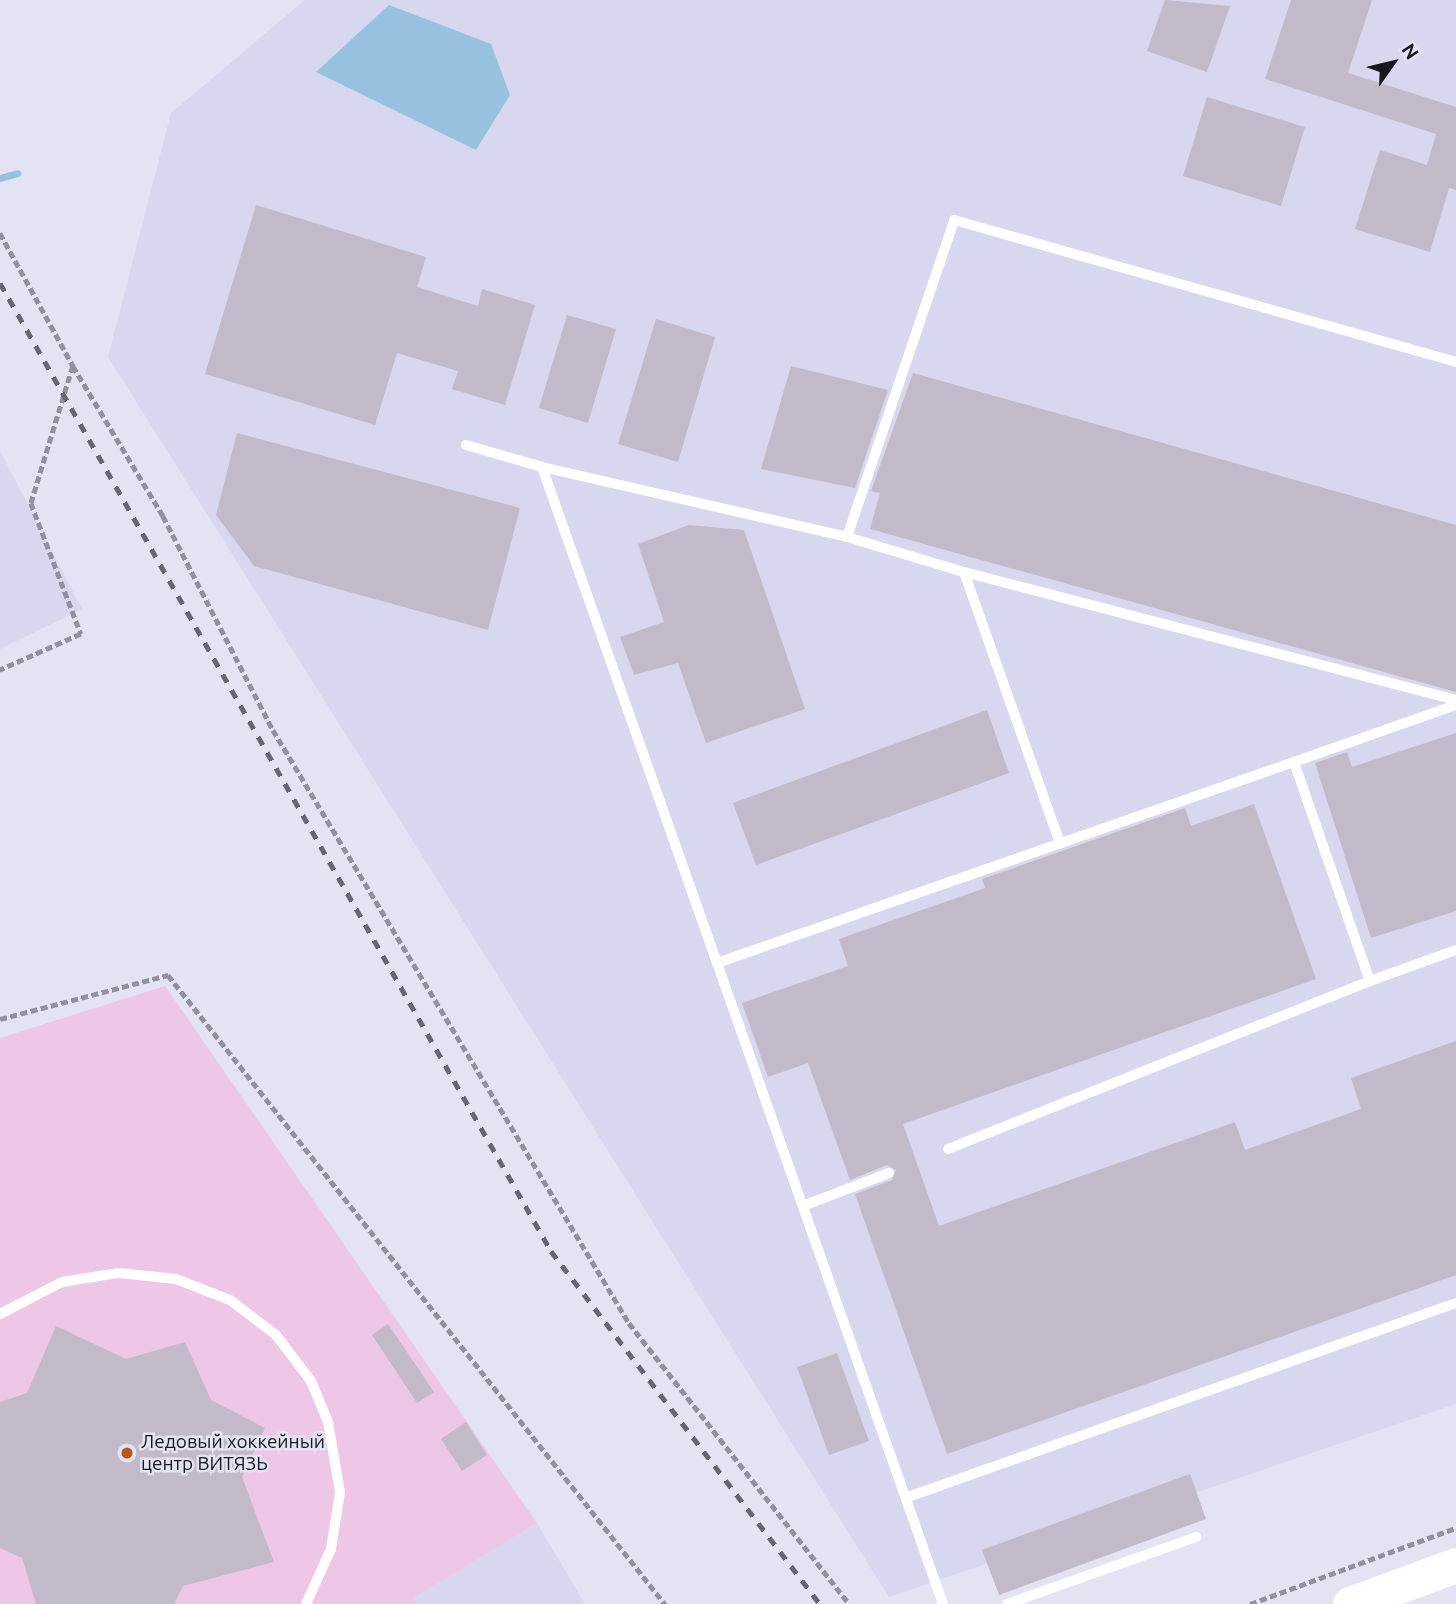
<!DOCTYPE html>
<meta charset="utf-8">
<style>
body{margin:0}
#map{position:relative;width:1456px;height:1604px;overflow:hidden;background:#e3e3f4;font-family:Ubuntu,sans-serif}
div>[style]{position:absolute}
.built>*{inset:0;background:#d7d7ef}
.green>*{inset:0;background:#edc7e5}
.water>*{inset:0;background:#96c2df}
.stream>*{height:7px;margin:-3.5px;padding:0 3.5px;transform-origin:3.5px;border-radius:3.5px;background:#96c2df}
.building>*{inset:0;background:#c2bac9}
.path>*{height:4.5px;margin-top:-2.25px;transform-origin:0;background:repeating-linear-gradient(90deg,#91919e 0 7px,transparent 0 10.5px)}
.service>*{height:10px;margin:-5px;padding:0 5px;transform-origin:5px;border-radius:5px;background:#fff}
.primary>*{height:35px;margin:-17.5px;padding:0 17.5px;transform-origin:17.5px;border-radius:17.5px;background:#fff}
.rail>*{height:5px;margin-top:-2.5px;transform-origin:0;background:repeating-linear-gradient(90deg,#666670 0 9px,transparent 0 18px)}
.dots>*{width:19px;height:19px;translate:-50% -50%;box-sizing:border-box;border:4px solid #e3e3f4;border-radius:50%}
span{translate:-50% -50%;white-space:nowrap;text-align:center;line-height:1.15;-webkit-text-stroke:5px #e3e3f4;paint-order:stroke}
.poi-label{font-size:19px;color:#18181e}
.left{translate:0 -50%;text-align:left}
.north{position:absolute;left:1358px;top:28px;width:70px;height:70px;-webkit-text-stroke:5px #e3e3f4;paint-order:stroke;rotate:56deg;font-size:19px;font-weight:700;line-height:28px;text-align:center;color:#18181e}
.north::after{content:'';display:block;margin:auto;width:24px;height:32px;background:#18181e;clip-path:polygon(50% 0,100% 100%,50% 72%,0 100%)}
</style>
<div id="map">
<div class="built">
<i style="clip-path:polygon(305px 0,1456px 0,1456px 1404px,889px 1597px,108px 357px,171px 113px)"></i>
<i style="clip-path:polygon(0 451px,82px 609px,0 649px)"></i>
<i style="clip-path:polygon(537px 1523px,585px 1604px,417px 1604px,414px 1598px)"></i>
</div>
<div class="green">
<i style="clip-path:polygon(165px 986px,537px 1523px,414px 1598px,417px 1604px,0 1604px,0 1038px)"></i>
</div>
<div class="water">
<i style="clip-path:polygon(389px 5px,491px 44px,510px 95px,476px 150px,316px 72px)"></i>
</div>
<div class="stream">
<i style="left:0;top:178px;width:18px;rotate:-16deg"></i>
</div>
<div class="building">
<i style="clip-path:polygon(1165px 0,1230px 6px,1207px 72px,1147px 51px)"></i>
<i style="clip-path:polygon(1291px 0,1372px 0,1348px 73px,1456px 107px,1456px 190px,1449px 188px,1430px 252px,1355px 229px,1380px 150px,1427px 165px,1436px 134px,1265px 79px)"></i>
<i style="clip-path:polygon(1207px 97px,1305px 127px,1281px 206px,1183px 176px)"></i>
<i style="clip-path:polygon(256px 205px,426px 257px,417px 287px,478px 306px,482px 289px,535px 305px,505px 405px,452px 389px,458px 371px,397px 353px,375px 425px,205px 374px)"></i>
<i style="clip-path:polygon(567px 315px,616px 329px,588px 423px,539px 408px)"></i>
<i style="clip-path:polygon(656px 319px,715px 337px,678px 462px,618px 444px)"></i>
<i style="clip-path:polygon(791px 366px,888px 390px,855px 488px,761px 469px)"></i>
<i style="clip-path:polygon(913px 373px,1456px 525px,1456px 692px,870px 529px,880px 493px,871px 491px)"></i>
<i style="clip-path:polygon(237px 433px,520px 508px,488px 630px,254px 566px,216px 515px)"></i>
<i style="clip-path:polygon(689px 525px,744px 530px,805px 709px,706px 743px,678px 663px,634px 675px,620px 637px,664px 622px,638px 544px)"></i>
<i style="clip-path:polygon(987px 710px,1009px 773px,756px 865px,733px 803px)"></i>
<i style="clip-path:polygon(1456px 733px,1456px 911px,1371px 938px,1315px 763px,1347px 752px,1352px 767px)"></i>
<i style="clip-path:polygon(1254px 804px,1316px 979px,903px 1124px,939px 1226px,1235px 1122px,1245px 1150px,1361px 1109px,1351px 1078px,1456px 1041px,1456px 1275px,947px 1454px,855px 1194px,892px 1180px,896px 1170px,887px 1165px,850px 1180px,808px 1063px,768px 1077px,742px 1003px,848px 966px,839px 939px,985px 888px,982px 879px,1185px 808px,1191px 826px)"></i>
<i style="clip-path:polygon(388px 1324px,434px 1392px,417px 1403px,372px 1335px)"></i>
<i style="clip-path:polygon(56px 1326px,126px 1359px,185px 1342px,211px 1400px,265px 1428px,242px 1477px,274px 1562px,183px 1586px,174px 1604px,36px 1604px,22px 1558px,0 1548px,0 1402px,27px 1393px)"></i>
<i style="clip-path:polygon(837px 1353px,869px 1441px,829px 1455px,797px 1367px)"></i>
<i style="clip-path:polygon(466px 1422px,487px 1455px,462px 1471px,441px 1439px)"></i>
<i style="clip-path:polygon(1190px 1474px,1206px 1519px,999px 1595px,982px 1550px)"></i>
</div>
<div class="path">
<i style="left:0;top:233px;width:152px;rotate:61.2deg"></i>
<i style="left:73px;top:366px;width:143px;rotate:107deg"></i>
<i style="left:31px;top:503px;width:140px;rotate:69.1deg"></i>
<i style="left:81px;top:634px;width:89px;rotate:156deg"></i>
<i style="left:73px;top:366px;width:175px;rotate:59deg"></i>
<i style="left:163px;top:516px;width:241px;rotate:62.8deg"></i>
<i style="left:273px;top:730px;width:692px;rotate:59.02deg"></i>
<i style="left:629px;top:1323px;width:357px;rotate:51.9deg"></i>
<i style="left:0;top:1019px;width:174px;rotate:-14.7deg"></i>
<i style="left:168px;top:975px;width:802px;rotate:51.69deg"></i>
<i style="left:1250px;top:1604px;width:220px;rotate:-20.3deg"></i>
</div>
<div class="service">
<i style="left:466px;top:445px;width:79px;rotate:16.1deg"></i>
<i style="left:847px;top:537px;width:335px;rotate:-71.3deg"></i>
<i style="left:954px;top:220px;width:522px;rotate:15.79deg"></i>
<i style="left:964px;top:572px;width:508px;rotate:14.58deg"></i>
<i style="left:1294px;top:762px;width:172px;rotate:-19.4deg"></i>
<i style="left:717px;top:963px;width:526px;rotate:-109.43deg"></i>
<i style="left:542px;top:467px;width:313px;rotate:12.9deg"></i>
<i style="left:847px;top:537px;width:122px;rotate:16.7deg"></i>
<i style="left:964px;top:572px;width:288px;rotate:70.5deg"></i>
<i style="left:1370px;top:981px;width:91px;rotate:-19.8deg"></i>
<i style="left:803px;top:1206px;width:92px;rotate:-21deg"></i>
<i style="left:0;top:1314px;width:70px;rotate:-27.3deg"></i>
<i style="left:62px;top:1282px;width:58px;rotate:-9deg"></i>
<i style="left:119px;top:1273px;width:57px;rotate:6deg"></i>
<i style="left:176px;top:1279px;width:58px;rotate:21.3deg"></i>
<i style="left:230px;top:1300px;width:58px;rotate:37.3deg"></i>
<i style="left:276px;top:1335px;width:58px;rotate:52.7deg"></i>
<i style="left:311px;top:1381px;width:44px;rotate:67.5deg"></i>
<i style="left:328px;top:1422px;width:71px;rotate:80.3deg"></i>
<i style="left:340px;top:1492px;width:58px;rotate:99deg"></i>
<i style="left:331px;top:1549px;width:60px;rotate:114.4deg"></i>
<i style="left:908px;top:1497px;width:581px;rotate:-19.49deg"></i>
<i style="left:943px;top:1604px;width:680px;rotate:-109.42deg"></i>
<i style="left:717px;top:963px;width:611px;rotate:-19.21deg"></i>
<i style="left:1294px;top:762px;width:232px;rotate:70.9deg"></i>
<i style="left:1370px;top:981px;width:454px;rotate:158.3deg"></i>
<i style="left:1007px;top:1604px;width:201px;rotate:-19.5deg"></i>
</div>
<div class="primary">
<i style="left:1350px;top:1604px;width:113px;rotate:-20.2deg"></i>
</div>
<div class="rail">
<i style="left:0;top:283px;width:1114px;rotate:60.35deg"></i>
<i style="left:551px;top:1251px;width:444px;rotate:52.7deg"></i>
</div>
<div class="dots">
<i style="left:127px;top:1453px;background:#b8541d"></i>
</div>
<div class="poi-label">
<span class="left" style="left:141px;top:1453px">Ледовый хоккейный<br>центр ВИТЯЗЬ</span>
</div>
<div class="north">N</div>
</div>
